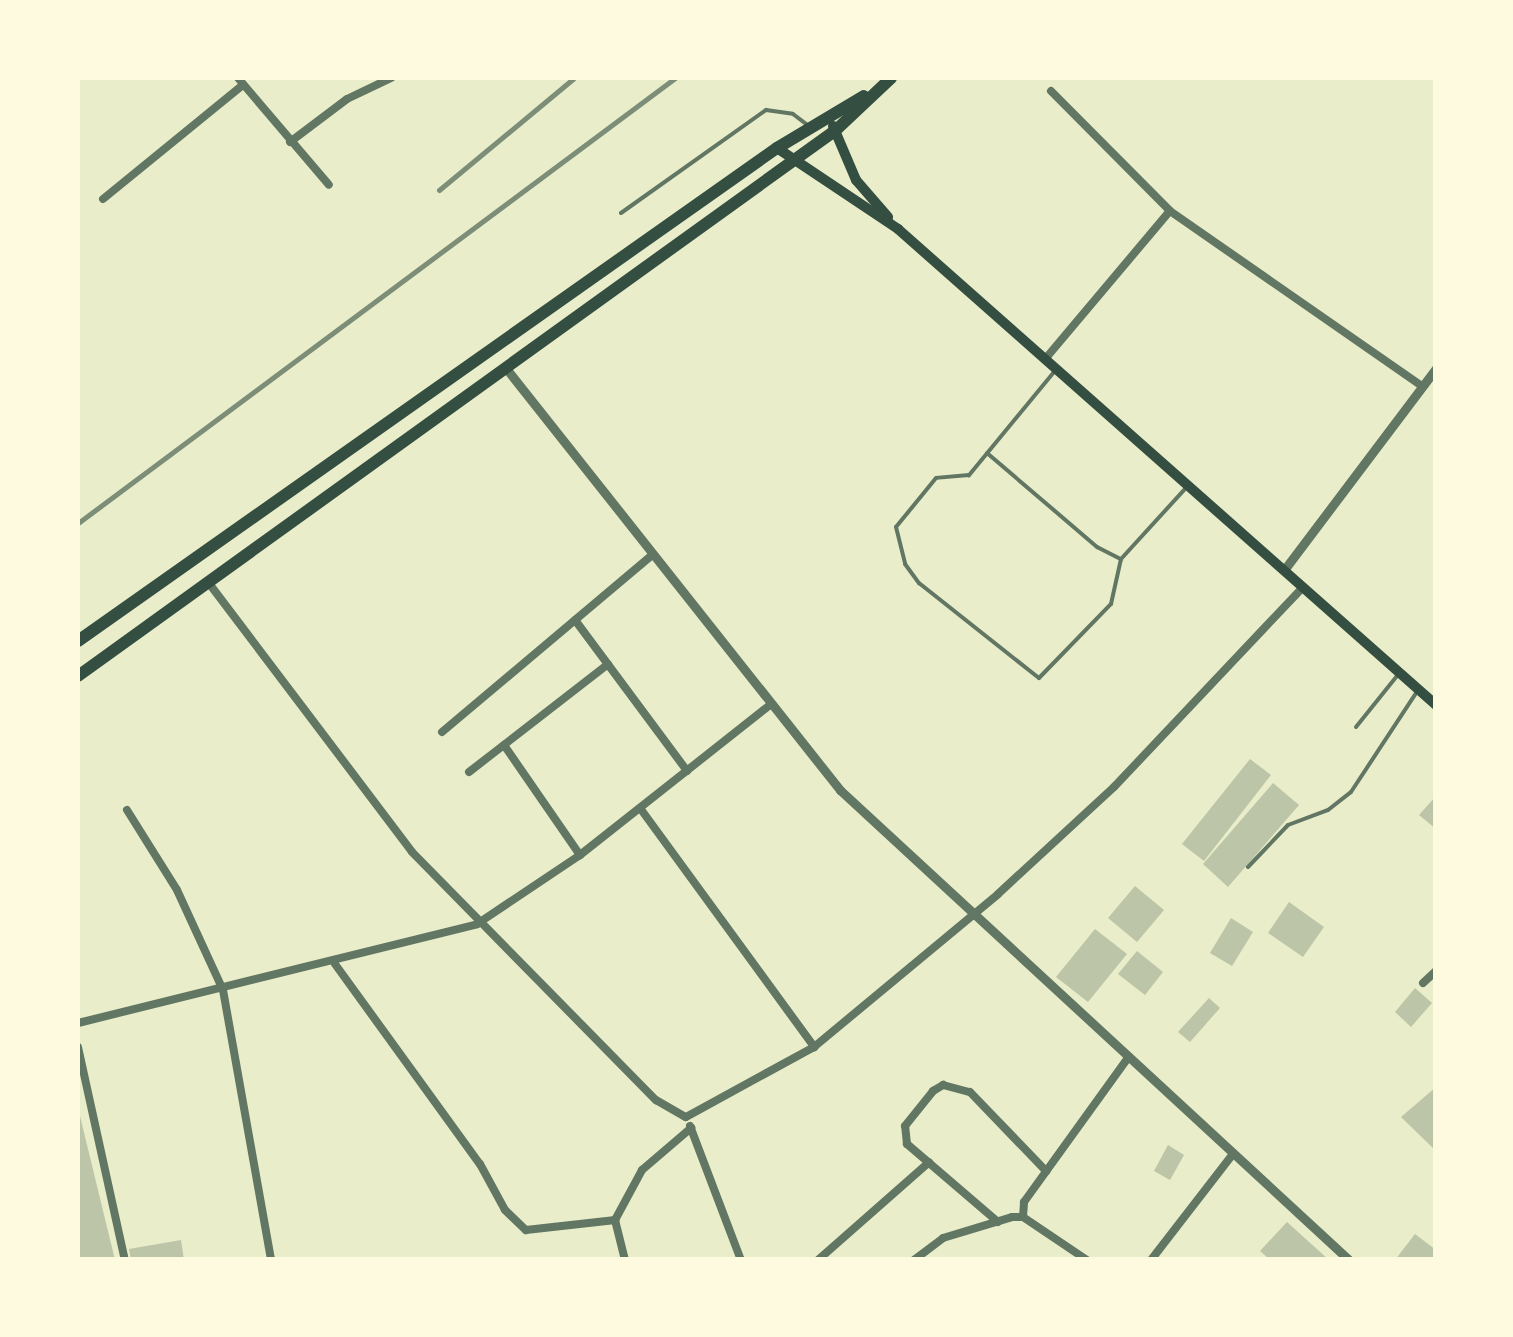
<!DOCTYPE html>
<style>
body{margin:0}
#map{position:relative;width:1513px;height:1337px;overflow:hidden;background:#e9edc9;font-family:"Times New Roman",serif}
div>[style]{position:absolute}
.building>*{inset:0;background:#bcc5a7}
.service>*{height:4px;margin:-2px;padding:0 2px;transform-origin:2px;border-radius:2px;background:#617663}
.minor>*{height:8px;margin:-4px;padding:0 4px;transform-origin:4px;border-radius:4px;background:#617663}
.tertiary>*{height:9px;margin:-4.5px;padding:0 4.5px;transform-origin:4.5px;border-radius:4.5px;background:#617663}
.secondary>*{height:10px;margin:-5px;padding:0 5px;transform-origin:5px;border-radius:5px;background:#344e41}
.trunk>*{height:12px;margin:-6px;padding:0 6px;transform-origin:6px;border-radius:6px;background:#344e41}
.rail>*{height:5px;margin:-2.5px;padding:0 2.5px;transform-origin:2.5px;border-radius:2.5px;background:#7c8e77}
span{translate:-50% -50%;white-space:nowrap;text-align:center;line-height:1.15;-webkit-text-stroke:10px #fefae0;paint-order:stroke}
.frame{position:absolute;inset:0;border:80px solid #fefae0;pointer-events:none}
</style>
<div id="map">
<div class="building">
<i style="clip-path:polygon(1250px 759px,1271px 775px,1204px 861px,1182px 844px)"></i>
<i style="clip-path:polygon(1273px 783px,1299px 805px,1228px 887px,1203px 864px)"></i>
<i style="clip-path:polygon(1436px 796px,1436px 829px,1419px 815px)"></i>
<i style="clip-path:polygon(1135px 886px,1164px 910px,1137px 942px,1108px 918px)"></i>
<i style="clip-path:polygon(1289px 902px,1324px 927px,1303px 957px,1268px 933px)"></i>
<i style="clip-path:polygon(1231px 918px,1253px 932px,1232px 966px,1210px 953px)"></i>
<i style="clip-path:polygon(1095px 929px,1127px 954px,1088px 1002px,1056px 977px)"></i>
<i style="clip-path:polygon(1137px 951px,1163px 972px,1145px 995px,1118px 974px)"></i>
<i style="clip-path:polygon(1415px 988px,1432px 1003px,1411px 1027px,1395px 1012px)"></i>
<i style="clip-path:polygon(1209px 998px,1220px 1008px,1190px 1042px,1178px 1032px)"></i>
<i style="clip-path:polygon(1436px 1087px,1436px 1151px,1401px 1117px)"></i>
<i style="clip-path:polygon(78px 1112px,79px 1112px,115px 1260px,78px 1260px)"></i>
<i style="clip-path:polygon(1168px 1145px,1184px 1155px,1170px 1180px,1154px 1171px)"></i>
<i style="clip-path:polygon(1287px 1222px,1329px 1260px,1270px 1260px,1260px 1251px)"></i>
<i style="clip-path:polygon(1415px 1234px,1436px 1250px,1436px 1260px,1395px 1260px)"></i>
<i style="clip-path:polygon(181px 1240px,184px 1260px,131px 1260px,129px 1249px)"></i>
</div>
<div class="service">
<i style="left:621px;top:213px;width:178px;rotate:-35.4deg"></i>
<i style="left:766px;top:110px;width:27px;rotate:8deg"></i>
<i style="left:793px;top:114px;width:20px;rotate:37deg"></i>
<i style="left:1054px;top:372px;width:134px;rotate:129.5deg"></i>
<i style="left:969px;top:475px;width:33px;rotate:175deg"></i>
<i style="left:936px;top:478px;width:63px;rotate:129.2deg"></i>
<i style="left:896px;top:527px;width:38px;rotate:76deg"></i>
<i style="left:905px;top:564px;width:24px;rotate:54deg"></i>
<i style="left:919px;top:583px;width:153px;rotate:38.4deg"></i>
<i style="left:1039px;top:678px;width:103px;rotate:-45.8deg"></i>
<i style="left:1111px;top:604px;width:46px;rotate:-77.5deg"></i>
<i style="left:987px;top:453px;width:145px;rotate:40.5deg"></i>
<i style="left:1097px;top:547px;width:27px;rotate:27deg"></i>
<i style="left:1121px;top:559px;width:95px;rotate:-47.6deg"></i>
<i style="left:1356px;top:727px;width:65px;rotate:-51.2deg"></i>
<i style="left:1248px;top:867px;width:58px;rotate:-46.4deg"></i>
<i style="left:1288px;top:825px;width:43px;rotate:-20.6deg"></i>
<i style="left:1328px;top:810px;width:29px;rotate:-38deg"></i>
<i style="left:1351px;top:792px;width:122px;rotate:-56.7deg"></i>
</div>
<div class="minor">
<i style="left:238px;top:78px;width:140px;rotate:49.6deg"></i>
<i style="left:1051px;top:91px;width:169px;rotate:45.2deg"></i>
<i style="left:1170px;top:211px;width:308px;rotate:34.8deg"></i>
<i style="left:290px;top:142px;width:71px;rotate:-37deg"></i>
<i style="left:347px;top:99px;width:49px;rotate:-25.5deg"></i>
<i style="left:103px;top:199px;width:181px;rotate:-39.2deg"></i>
<i style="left:1046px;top:358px;width:192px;rotate:-49.9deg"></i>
<i style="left:208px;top:582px;width:338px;rotate:52.9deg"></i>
<i style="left:412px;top:852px;width:348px;rotate:45.5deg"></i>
<i style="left:656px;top:1100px;width:34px;rotate:30deg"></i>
<i style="left:575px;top:620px;width:188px;rotate:53.4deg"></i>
<i style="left:442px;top:732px;width:273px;rotate:-40.1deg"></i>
<i style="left:504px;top:745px;width:134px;rotate:55.4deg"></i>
<i style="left:469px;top:772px;width:176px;rotate:-37.8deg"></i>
<i style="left:640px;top:808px;width:296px;rotate:53.9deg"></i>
<i style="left:127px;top:810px;width:94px;rotate:58deg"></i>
<i style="left:177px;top:890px;width:110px;rotate:65.3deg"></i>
<i style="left:223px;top:990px;width:274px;rotate:79.9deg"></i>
<i style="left:335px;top:964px;width:247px;rotate:54.1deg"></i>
<i style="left:480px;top:1164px;width:52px;rotate:61.5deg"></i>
<i style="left:505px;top:1210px;width:29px;rotate:44deg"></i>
<i style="left:526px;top:1230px;width:90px;rotate:-6.4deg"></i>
<i style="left:615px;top:1220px;width:57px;rotate:-61.6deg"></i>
<i style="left:642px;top:1170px;width:65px;rotate:-40.6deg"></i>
<i style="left:1423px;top:983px;width:18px;rotate:-43deg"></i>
<i style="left:78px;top:1023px;width:411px;rotate:-13.9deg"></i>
<i style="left:477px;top:924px;width:124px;rotate:-33.8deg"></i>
<i style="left:580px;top:855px;width:241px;rotate:-38.3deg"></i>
<i style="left:78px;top:1047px;width:218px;rotate:77.6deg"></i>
<i style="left:686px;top:1117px;width:146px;rotate:-28.7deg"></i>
<i style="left:814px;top:1047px;width:239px;rotate:-39.7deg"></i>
<i style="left:998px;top:894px;width:158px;rotate:-42.7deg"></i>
<i style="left:1114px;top:787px;width:275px;rotate:-46.6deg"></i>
<i style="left:690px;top:1126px;width:143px;rotate:69.2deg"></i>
<i style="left:1023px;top:1217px;width:15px;rotate:-86deg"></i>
<i style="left:1024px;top:1202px;width:178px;rotate:-54.2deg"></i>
<i style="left:615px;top:1220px;width:41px;rotate:76deg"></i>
<i style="left:998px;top:1222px;width:120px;rotate:-139.4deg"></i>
<i style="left:907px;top:1144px;width:18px;rotate:-96deg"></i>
<i style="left:905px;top:1126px;width:45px;rotate:-51.3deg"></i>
<i style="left:933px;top:1091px;width:12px;rotate:-31deg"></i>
<i style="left:943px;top:1085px;width:28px;rotate:15deg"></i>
<i style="left:970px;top:1092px;width:110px;rotate:46.1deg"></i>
<i style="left:818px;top:1260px;width:148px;rotate:-41.4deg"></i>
<i style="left:914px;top:1260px;width:36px;rotate:-37deg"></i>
<i style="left:943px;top:1238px;width:72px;rotate:-16.9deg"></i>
<i style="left:1012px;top:1217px;width:11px"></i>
<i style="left:1023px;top:1217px;width:77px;rotate:33.9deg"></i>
<i style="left:1151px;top:1260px;width:134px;rotate:-52.3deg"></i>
</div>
<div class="tertiary">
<i style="left:505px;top:367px;width:540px;rotate:51.62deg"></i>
<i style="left:840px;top:790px;width:693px;rotate:42.72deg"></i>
<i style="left:1284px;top:570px;width:253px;rotate:-53deg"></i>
</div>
<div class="secondary">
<i style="left:833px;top:126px;width:59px;rotate:66.9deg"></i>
<i style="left:856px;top:180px;width:49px;rotate:49.1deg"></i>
<i style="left:777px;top:148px;width:146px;rotate:33.8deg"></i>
<i style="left:898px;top:229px;width:718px;rotate:41.5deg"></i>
</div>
<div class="trunk">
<i style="left:78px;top:641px;width:855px;rotate:-35.2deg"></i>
<i style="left:777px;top:148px;width:101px;rotate:-30.9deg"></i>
<i style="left:78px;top:676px;width:934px;rotate:-35.77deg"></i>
<i style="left:836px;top:130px;width:76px;rotate:-43.4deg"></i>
</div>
<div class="rail">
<i style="left:439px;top:190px;width:175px;rotate:-39.7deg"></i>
<i style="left:78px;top:523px;width:745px;rotate:-36.7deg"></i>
</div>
<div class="frame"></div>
</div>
